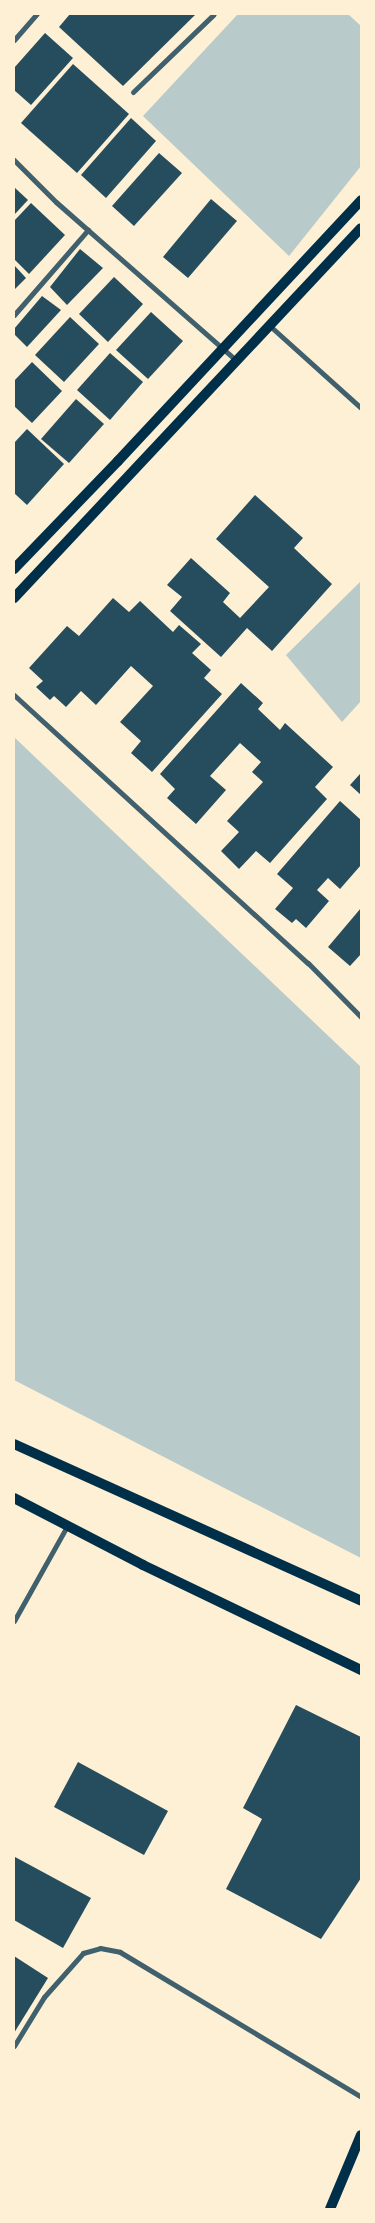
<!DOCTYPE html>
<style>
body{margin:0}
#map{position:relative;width:375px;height:2223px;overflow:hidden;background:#fdf0d5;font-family:"PT Sans Narrow",sans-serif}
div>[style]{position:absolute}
.green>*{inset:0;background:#b9caca}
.building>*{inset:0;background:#264d5e}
.minor>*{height:5px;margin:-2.5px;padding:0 2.5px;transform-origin:2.5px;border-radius:2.5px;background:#3f606c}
.secondary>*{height:10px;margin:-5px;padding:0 5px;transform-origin:5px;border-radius:5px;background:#003049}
span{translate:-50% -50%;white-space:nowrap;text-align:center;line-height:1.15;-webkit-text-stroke:5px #fdf0d5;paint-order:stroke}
.frame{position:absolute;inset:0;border:15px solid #fdf0d5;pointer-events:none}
</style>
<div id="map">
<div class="green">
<i style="clip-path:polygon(238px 14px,348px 14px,361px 26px,361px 166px,289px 256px,143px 116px)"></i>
<i style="clip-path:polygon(361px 581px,361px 701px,342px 722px,286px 655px)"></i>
<i style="clip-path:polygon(14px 737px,361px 1067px,361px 1558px,14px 1380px)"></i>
</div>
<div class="building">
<i style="clip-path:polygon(70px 14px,196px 14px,123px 86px,59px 27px)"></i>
<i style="clip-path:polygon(45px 33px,73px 58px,31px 105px,14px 90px,14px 68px)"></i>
<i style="clip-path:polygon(73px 64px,129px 114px,77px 173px,21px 123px)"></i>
<i style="clip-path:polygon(131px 118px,156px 141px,106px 198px,81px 175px)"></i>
<i style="clip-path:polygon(159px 153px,182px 173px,134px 226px,112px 206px)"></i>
<i style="clip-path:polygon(14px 187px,28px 200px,14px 215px)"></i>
<i style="clip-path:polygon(211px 199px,237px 221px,188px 278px,163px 257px)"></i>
<i style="clip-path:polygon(31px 203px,65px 235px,29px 274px,14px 259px,14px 221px)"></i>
<i style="clip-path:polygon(80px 249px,103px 268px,67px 305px,50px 287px)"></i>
<i style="clip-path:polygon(14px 265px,26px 278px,14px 290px)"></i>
<i style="clip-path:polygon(114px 277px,143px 304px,108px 342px,79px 314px)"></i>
<i style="clip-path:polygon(42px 296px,61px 310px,27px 347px,14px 334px,14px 329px)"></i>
<i style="clip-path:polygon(151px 312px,183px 341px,148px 379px,116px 350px)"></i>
<i style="clip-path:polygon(70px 317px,99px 344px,64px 382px,35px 355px)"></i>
<i style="clip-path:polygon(110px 353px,143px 382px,110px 420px,77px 390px)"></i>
<i style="clip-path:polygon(32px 362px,62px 391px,32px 423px,14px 406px,14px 381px)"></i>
<i style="clip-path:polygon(76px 399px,104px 424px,69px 463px,41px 439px)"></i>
<i style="clip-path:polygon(27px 429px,64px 464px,27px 505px,14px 493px,14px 443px)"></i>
<i style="clip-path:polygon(255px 495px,303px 538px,294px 548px,332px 584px,272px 651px,247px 628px,221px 657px,170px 611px,182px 597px,167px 585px,191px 558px,230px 593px,223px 602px,240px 618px,269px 587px,216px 539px)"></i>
<i style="clip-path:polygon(113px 598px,129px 612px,140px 601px,173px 632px,179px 625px,201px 644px,192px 653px,211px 670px,204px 678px,222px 694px,152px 772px,131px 753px,141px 741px,120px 722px,153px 686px,131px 666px,96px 705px,81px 691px,66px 707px,54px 696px,50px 700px,36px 687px,43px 681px,29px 668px,67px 626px,79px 636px)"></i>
<i style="clip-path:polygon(241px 683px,263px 703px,258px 709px,280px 730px,285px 723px,333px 767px,315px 787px,327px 799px,270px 863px,256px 851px,239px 869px,221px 851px,239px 832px,227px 821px,263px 782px,252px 772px,261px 762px,240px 743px,210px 776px,226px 790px,196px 824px,167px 798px,175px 789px,160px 774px)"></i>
<i style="clip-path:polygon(360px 774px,361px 775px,361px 795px,350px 785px)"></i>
<i style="clip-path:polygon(340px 801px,361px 820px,361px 865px,340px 889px,328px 878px,317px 890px,329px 901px,306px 928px,296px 919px,292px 923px,275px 909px,293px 888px,277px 874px)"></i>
<i style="clip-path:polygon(361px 908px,361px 954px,350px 966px,328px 947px)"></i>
<i style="clip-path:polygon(296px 1705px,361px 1737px,361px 1878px,321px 1939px,226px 1889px,262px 1819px,243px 1808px)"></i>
<i style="clip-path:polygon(78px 1762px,168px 1811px,144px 1855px,54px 1807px)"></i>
<i style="clip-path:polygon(15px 1857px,91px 1898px,63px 1948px,14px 1920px)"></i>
<i style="clip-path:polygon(14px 1956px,48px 1978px,14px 2033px)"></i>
</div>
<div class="minor">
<i style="left:14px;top:40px;width:35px;rotate:-49deg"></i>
<i style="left:133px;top:92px;width:112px;rotate:-43.9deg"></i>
<i style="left:14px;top:160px;width:59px;rotate:45deg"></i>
<i style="left:56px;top:202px;width:241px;rotate:41.3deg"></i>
<i style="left:14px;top:315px;width:113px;rotate:-49deg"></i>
<i style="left:270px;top:326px;width:122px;rotate:42deg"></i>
<i style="left:14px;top:695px;width:398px;rotate:42.4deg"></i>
<i style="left:308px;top:963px;width:76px;rotate:45.5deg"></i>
<i style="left:14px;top:1621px;width:109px;rotate:-60.8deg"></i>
<i style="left:14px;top:2046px;width:57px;rotate:-58.5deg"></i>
<i style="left:44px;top:1997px;width:59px;rotate:-48.4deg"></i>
<i style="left:83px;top:1953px;width:18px;rotate:-16deg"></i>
<i style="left:100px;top:1948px;width:20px;rotate:11deg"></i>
<i style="left:120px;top:1952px;width:281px;rotate:31deg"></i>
</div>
<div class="secondary">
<i style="left:14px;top:569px;width:150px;rotate:-46.1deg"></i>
<i style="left:118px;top:461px;width:357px;rotate:-47deg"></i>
<i style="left:14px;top:598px;width:507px;rotate:-46.84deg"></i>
<i style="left:14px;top:1444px;width:381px;rotate:24.3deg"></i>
<i style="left:14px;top:1498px;width:145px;rotate:27.4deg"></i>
<i style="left:143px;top:1565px;width:242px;rotate:25.7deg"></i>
<i style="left:330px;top:2209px;width:80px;rotate:-67.3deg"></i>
</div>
<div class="frame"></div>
</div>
